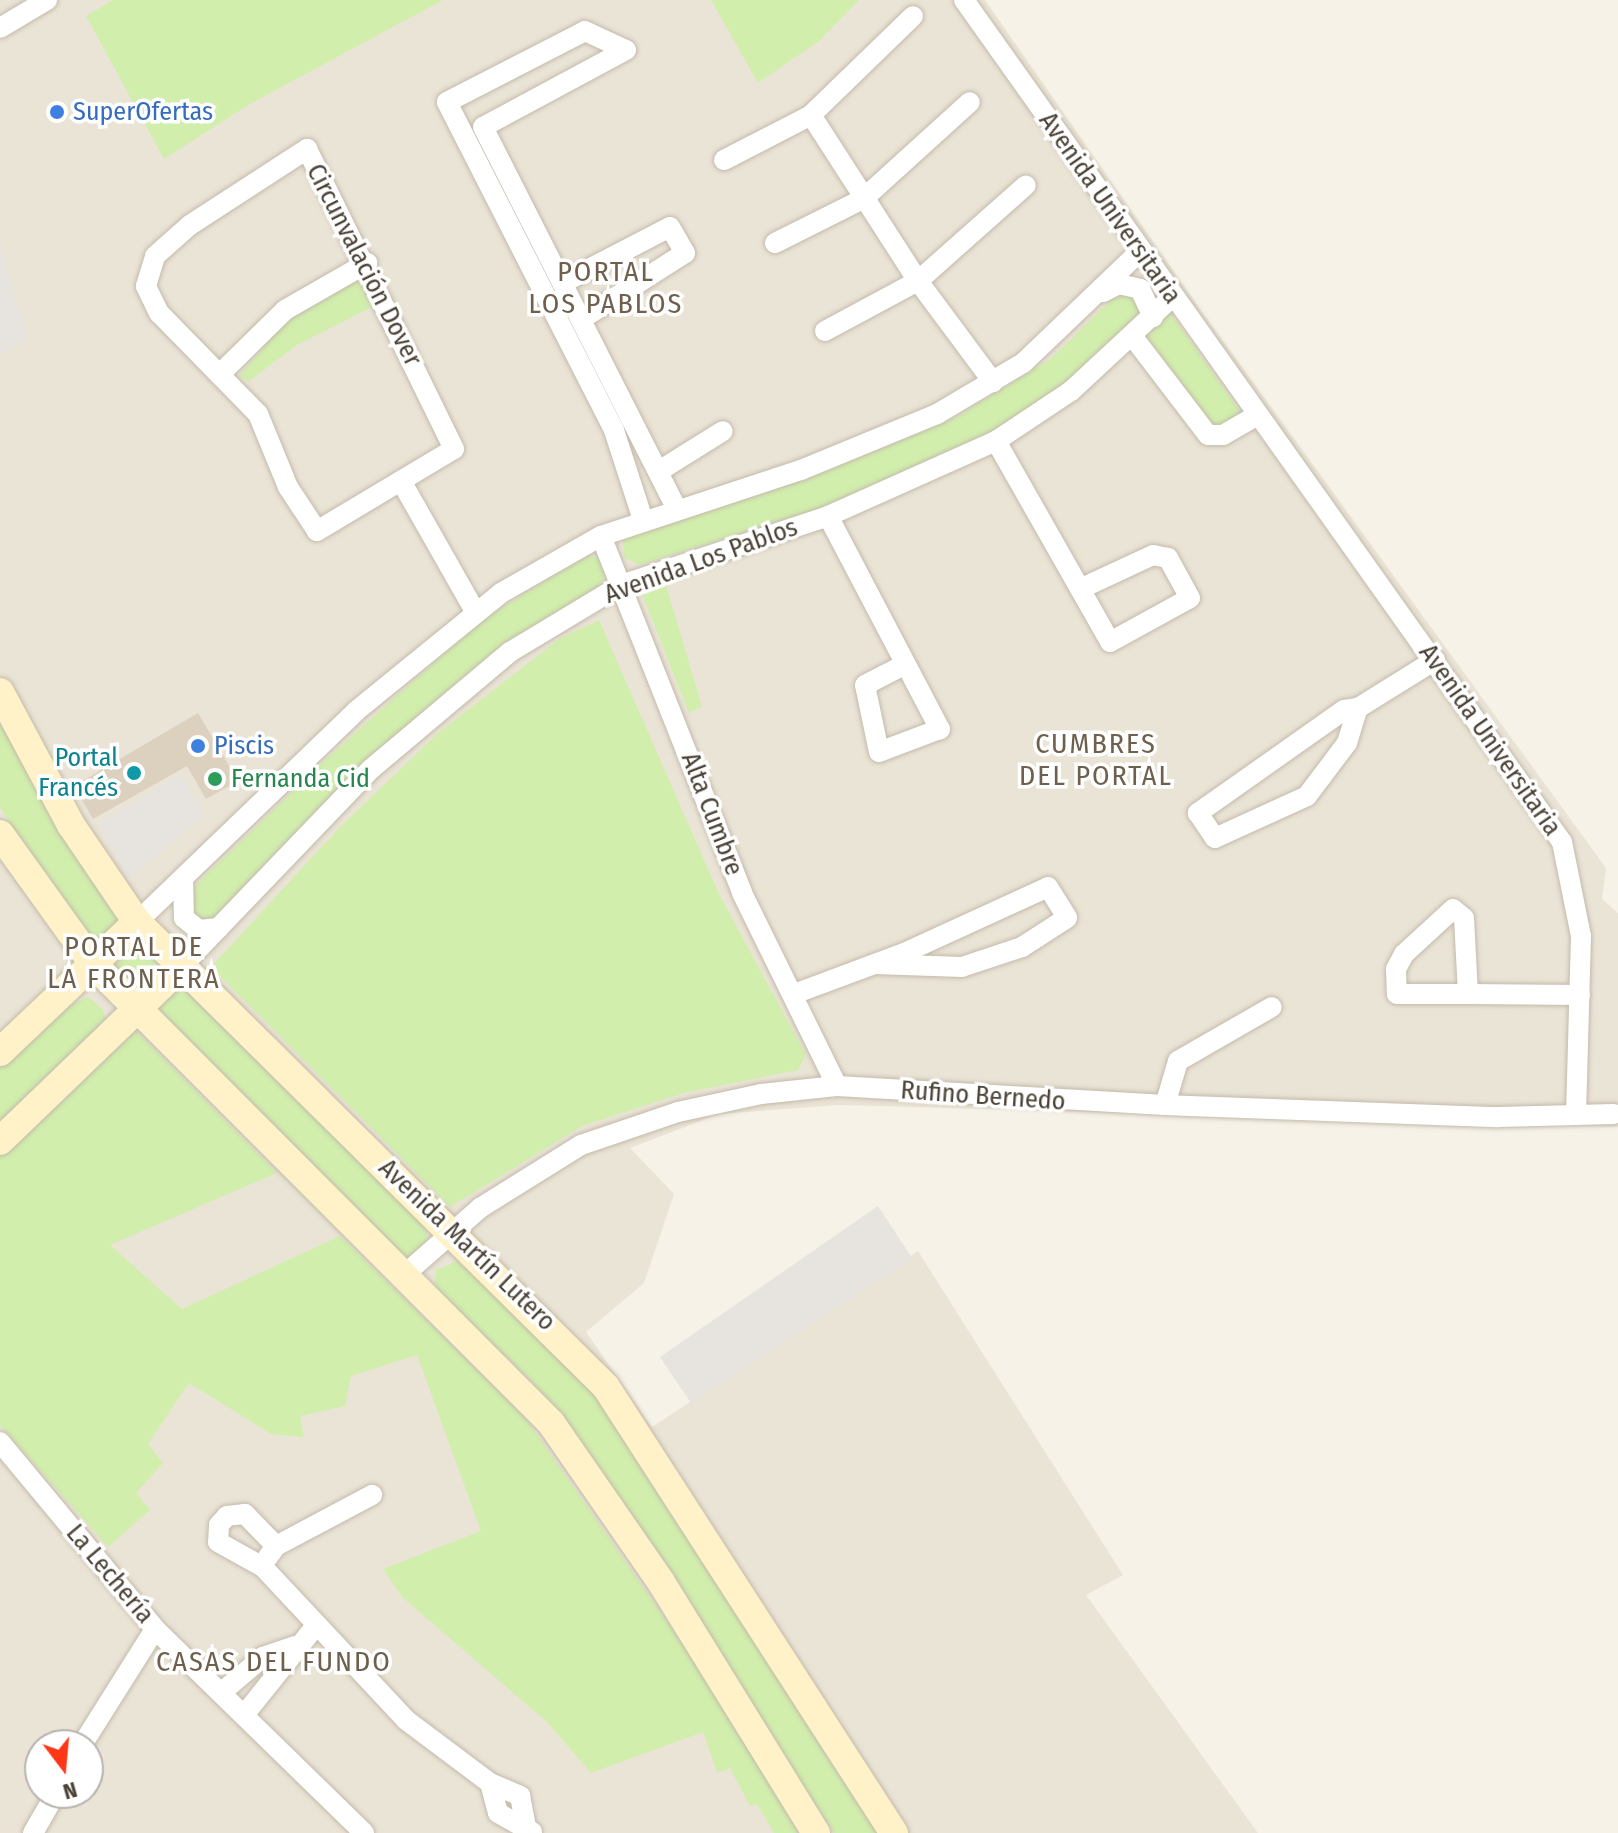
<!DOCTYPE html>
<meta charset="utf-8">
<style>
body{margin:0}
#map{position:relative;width:1618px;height:1833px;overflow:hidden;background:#f6f2e8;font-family:"Fira Sans Condensed",sans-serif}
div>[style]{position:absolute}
.residential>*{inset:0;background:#eae4d6}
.green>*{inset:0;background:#d1eead}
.parking>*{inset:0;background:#e7e4e0}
.building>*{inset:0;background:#dcd0bf}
.roads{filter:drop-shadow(0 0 2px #c3baaa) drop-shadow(0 0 2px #c3baaa)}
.street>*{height:20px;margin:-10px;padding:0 10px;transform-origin:10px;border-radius:10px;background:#fff}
.secondary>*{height:28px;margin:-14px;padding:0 14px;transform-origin:14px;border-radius:14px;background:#fff2c9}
.dots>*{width:22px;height:22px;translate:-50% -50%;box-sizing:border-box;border:4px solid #fff;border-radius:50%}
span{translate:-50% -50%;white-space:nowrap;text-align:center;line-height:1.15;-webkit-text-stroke:7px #fff;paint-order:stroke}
.shop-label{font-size:26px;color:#366cbe}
.left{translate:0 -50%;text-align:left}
.street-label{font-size:26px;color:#4a4236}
.culture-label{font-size:26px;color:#0d838f}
.right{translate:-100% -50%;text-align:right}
.leisure-label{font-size:26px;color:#27864d}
.neighbourhood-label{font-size:28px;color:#6e604c;letter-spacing:2px}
.north{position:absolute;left:24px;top:1729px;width:80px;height:80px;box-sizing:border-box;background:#fff;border:2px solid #b7b3af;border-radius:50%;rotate:164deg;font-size:22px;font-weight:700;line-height:32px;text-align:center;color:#4a4236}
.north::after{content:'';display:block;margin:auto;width:28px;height:36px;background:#ff3716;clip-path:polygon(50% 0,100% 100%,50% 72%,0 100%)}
</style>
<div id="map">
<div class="residential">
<i style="clip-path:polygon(evenodd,0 0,985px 0,1205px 316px,1606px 868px,1602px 899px,1618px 913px,1618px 1127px,839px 1105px,719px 1114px,630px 1148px,674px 1194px,644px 1283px,586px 1332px,652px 1427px,918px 1251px,1123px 1575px,1086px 1595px,1258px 1833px,0 1833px,0 0,40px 1745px,88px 1745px,88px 1793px,40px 1793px,40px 1745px)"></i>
</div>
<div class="green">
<i style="clip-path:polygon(113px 0,443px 0,250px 104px,164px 159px,86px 16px)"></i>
<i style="clip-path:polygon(711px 0,859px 0,819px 41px,758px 83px)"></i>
<i style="clip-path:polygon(350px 280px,363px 281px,376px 305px,297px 345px,248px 382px,239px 376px,292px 314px)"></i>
<i style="clip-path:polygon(1133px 294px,1145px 311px,1106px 353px,1011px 425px,831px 505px,639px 565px,624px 557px,623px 539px,822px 473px,955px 418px,1052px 358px,1113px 298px)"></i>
<i style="clip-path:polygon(1169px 311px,1243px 416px,1213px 429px,1143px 336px)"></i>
<i style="clip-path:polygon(587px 556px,600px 558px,606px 574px,599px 588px,477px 666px,429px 707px,213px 924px,193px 918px,189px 895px,200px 881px,326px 759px,483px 619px)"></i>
<i style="clip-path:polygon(666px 585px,702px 707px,689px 713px,642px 594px)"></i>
<i style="clip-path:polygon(599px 620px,718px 892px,806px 1055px,798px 1070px,684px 1093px,582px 1126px,450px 1207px,211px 967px,339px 828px,437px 734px,559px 639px)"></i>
<i style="clip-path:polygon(0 710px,120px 921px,96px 945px,49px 889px,0 807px)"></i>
<i style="clip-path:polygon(138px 943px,162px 968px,136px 992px,112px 967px)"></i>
<i style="clip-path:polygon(188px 988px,423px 1225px,430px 1240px,414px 1258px,402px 1261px,157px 1010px,171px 993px)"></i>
<i style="clip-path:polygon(88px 997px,103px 1009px,106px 1026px,0 1130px,0 1068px,63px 1008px)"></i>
<i style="clip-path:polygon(135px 1030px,277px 1173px,110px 1245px,182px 1309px,340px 1236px,524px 1416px,725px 1705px,798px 1833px,774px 1833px,757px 1804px,750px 1806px,730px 1768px,717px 1773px,703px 1732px,591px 1773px,547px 1722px,402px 1597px,383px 1569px,481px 1531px,417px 1355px,351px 1376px,345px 1406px,300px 1416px,304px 1437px,271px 1434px,189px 1383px,148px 1444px,163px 1463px,136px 1493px,150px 1510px,108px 1547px,0 1425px,0 1154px)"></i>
<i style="clip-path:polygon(457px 1261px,585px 1374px,885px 1833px,834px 1833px,566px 1421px,529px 1378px,434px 1291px,436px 1270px)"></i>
</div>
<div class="parking">
<i style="clip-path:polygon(0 244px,28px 341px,0 353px)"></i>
<i style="clip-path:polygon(181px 774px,204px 815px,128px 879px,98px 824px)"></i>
<i style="clip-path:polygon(878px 1206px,912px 1258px,691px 1403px,660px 1357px)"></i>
</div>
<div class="building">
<i style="clip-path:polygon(198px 713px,238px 781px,206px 799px,187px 766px,93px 819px,74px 786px)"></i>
</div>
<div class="roads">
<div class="street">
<i style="left:964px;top:0;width:1033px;rotate:54.62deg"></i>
<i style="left:1562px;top:842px;width:96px;rotate:78.6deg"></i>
<i style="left:1581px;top:936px;width:179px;rotate:91.6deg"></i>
<i style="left:0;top:28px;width:55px;rotate:-30.8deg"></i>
<i style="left:811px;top:115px;width:197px;rotate:57.2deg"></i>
<i style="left:918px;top:281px;width:126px;rotate:53.4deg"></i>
<i style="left:307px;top:149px;width:334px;rotate:63.9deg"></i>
<i style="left:454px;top:449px;width:160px;rotate:149.1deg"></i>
<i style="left:317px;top:531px;width:53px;rotate:-123.4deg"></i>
<i style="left:288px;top:487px;width:79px;rotate:-112.3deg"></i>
<i style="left:258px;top:414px;width:141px;rotate:-134.4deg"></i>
<i style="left:159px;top:313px;width:30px;rotate:-116deg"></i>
<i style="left:146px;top:286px;width:31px;rotate:-73deg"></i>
<i style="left:155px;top:256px;width:47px;rotate:-41.5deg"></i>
<i style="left:190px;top:225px;width:140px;rotate:-33deg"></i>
<i style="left:724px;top:160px;width:98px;rotate:-27.3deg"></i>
<i style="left:811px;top:115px;width:142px;rotate:-44.1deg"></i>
<i style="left:775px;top:243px;width:98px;rotate:-26.6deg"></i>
<i style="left:863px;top:199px;width:144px;rotate:-42.2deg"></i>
<i style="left:564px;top:282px;width:119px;rotate:-27.4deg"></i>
<i style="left:670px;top:227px;width:30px;rotate:60deg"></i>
<i style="left:685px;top:253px;width:121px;rotate:147.5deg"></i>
<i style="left:1103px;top:292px;width:18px;rotate:-27deg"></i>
<i style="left:1119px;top:284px;width:22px;rotate:13deg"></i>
<i style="left:1140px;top:289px;width:31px;rotate:65deg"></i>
<i style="left:825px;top:331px;width:106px;rotate:-28.3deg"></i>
<i style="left:918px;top:281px;width:144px;rotate:-41.6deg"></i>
<i style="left:1133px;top:337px;width:123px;rotate:52.6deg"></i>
<i style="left:1208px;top:435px;width:15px"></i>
<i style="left:1223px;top:435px;width:39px;rotate:-30deg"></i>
<i style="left:221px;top:373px;width:90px;rotate:-44.5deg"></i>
<i style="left:285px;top:310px;width:95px;rotate:-29.8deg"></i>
<i style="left:996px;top:441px;width:231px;rotate:60.4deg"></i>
<i style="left:1110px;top:642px;width:91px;rotate:-28.8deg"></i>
<i style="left:1190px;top:598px;width:46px;rotate:-118.8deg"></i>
<i style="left:1168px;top:558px;width:15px;rotate:-169deg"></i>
<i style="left:1153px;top:555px;width:78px;rotate:155.1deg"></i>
<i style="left:659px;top:471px;width:75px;rotate:-32deg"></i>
<i style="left:401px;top:481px;width:150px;rotate:60.4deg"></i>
<i style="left:828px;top:516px;width:241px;rotate:62.3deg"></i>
<i style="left:940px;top:729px;width:65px;rotate:159.3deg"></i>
<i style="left:879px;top:752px;width:68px;rotate:-101.8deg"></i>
<i style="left:865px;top:685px;width:44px;rotate:-27.1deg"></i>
<i style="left:643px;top:520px;width:95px;rotate:-107.9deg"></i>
<i style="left:614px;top:430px;width:368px;rotate:-117deg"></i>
<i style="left:447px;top:102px;width:155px;rotate:-27.2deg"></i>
<i style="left:585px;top:31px;width:45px;rotate:24.9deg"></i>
<i style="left:626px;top:50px;width:162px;rotate:151.7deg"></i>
<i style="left:483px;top:127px;width:428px;rotate:63.1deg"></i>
<i style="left:601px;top:536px;width:384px;rotate:68.4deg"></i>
<i style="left:742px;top:893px;width:215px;rotate:63.8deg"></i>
<i style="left:1358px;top:708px;width:14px;rotate:172deg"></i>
<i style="left:1344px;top:710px;width:179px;rotate:144.8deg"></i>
<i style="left:1198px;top:813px;width:30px;rotate:56deg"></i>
<i style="left:1215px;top:838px;width:101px;rotate:-24.5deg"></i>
<i style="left:1307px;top:796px;width:66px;rotate:-53deg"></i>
<i style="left:1347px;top:743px;width:37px;rotate:-73deg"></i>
<i style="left:1358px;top:708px;width:91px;rotate:-31.9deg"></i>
<i style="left:183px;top:878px;width:40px;rotate:88.6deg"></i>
<i style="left:184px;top:918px;width:19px;rotate:39deg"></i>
<i style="left:199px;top:930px;width:20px;rotate:-6deg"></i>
<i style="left:137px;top:922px;width:304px;rotate:-43.9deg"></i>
<i style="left:356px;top:711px;width:187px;rotate:-39.1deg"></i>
<i style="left:501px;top:593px;width:115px;rotate:-29.7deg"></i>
<i style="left:601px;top:536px;width:211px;rotate:-18.3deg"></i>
<i style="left:801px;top:470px;width:147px;rotate:-22.4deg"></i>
<i style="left:937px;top:414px;width:100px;rotate:-30.7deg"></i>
<i style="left:1023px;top:363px;width:162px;rotate:-43.7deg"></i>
<i style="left:181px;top:967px;width:274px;rotate:-46.2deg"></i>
<i style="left:371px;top:769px;width:182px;rotate:-40.1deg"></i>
<i style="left:510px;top:652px;width:130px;rotate:-31.1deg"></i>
<i style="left:621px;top:585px;width:218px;rotate:-18.4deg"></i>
<i style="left:828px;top:516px;width:184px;rotate:-24.1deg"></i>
<i style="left:996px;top:441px;width:90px;rotate:-33.7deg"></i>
<i style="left:1071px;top:391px;width:138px;rotate:-42.9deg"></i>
<i style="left:794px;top:994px;width:117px;rotate:-20.4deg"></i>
<i style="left:904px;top:953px;width:158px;rotate:-24.6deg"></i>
<i style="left:1048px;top:887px;width:36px;rotate:58deg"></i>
<i style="left:1067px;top:918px;width:54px;rotate:147.2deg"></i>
<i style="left:1022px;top:947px;width:63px;rotate:161.6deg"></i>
<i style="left:962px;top:967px;width:87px;rotate:-178deg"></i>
<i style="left:1468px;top:994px;width:76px;rotate:-93deg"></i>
<i style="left:1464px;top:918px;width:14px;rotate:-141deg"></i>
<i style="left:1453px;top:909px;width:67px;rotate:137.4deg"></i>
<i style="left:1404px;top:954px;width:17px;rotate:118deg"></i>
<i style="left:1396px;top:969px;width:25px;rotate:88deg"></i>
<i style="left:1397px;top:994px;width:71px"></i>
<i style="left:1468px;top:994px;width:112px;rotate:0.5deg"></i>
<i style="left:1165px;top:1105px;width:46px;rotate:-73.5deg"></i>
<i style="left:1178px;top:1061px;width:108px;rotate:-29.9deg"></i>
<i style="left:403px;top:1276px;width:103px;rotate:-41.4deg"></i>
<i style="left:480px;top:1208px;width:119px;rotate:-32deg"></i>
<i style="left:581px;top:1145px;width:102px;rotate:-18.8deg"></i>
<i style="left:678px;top:1112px;width:85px;rotate:-12.2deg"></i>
<i style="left:761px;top:1094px;width:76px;rotate:-6deg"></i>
<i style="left:837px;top:1086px;width:329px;rotate:3.3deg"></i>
<i style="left:1165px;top:1105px;width:333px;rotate:2.1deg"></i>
<i style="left:1498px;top:1117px;width:116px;rotate:-1.5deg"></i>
<i style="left:0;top:1442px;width:243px;rotate:50.3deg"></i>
<i style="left:155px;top:1629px;width:292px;rotate:44.3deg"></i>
<i style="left:276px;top:1546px;width:45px;rotate:-134.1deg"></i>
<i style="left:245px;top:1514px;width:18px;rotate:174deg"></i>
<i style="left:227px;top:1516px;width:12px;rotate:132deg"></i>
<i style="left:219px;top:1525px;width:17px;rotate:93deg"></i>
<i style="left:218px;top:1542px;width:51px;rotate:29.1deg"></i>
<i style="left:263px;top:1567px;width:209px;rotate:46.9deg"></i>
<i style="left:406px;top:1720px;width:105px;rotate:36.9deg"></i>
<i style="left:490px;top:1783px;width:33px;rotate:23deg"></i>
<i style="left:520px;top:1796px;width:31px;rotate:79deg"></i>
<i style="left:268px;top:1557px;width:14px;rotate:-54deg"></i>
<i style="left:276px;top:1546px;width:109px;rotate:-28deg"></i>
<i style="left:222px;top:1692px;width:54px;rotate:-40.5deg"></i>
<i style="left:263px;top:1657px;width:34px;rotate:-19deg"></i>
<i style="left:244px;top:1715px;width:112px;rotate:-51.2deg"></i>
<i style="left:82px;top:1745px;width:137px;rotate:-57.8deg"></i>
<i style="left:490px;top:1783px;width:31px;rotate:75deg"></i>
<i style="left:498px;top:1813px;width:39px;rotate:29deg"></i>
<i style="left:33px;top:1833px;width:46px;rotate:-60.1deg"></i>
</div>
<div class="secondary">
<i style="left:0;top:692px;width:151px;rotate:61.9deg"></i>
<i style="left:71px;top:825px;width:117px;rotate:55.8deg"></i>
<i style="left:137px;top:922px;width:660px;rotate:44.75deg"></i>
<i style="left:606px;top:1387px;width:531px;rotate:57.15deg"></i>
<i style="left:0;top:834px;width:161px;rotate:54.3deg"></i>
<i style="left:94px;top:965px;width:647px;rotate:45.06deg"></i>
<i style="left:551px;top:1423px;width:193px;rotate:55.3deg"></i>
<i style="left:661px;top:1582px;width:295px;rotate:58.3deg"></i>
<i style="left:0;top:1052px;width:189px;rotate:-43.5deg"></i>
<i style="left:0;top:1141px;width:251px;rotate:-43.9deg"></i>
</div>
</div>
<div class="dots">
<i style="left:57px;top:112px;background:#3f7fe0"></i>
<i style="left:198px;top:746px;background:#3f7fe0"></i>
<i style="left:134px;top:773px;background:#0f9aa8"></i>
<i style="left:215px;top:779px;background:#2e9e5b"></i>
</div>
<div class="shop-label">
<span class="left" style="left:73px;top:112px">SuperOfertas</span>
<span class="left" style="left:214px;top:746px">Piscis</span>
</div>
<div class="street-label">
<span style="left:1110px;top:208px;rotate:55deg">Avenida Universitaria</span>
<span style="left:364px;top:265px;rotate:63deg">Circunvalación Dover</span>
<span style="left:701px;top:561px;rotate:-20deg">Avenida Los Pablos</span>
<span style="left:1490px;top:740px;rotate:55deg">Avenida Universitaria</span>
<span style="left:712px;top:814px;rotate:69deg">Alta Cumbre</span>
<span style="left:983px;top:1096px;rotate:4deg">Rufino Bernedo</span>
<span style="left:467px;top:1245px;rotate:44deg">Avenida Martín Lutero</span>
<span style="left:110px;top:1574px;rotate:50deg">La Lechería</span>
</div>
<div class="culture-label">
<span class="right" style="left:118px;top:773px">Portal<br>Francés</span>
</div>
<div class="leisure-label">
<span class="left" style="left:231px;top:779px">Fernanda Cid</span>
</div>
<div class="neighbourhood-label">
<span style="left:606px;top:288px">PORTAL<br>LOS PABLOS</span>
<span style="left:1096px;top:760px">CUMBRES<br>DEL PORTAL</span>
<span style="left:134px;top:963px">PORTAL DE<br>LA FRONTERA</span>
<span style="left:274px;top:1662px">CASAS DEL FUNDO</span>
</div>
<div class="north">N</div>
</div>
